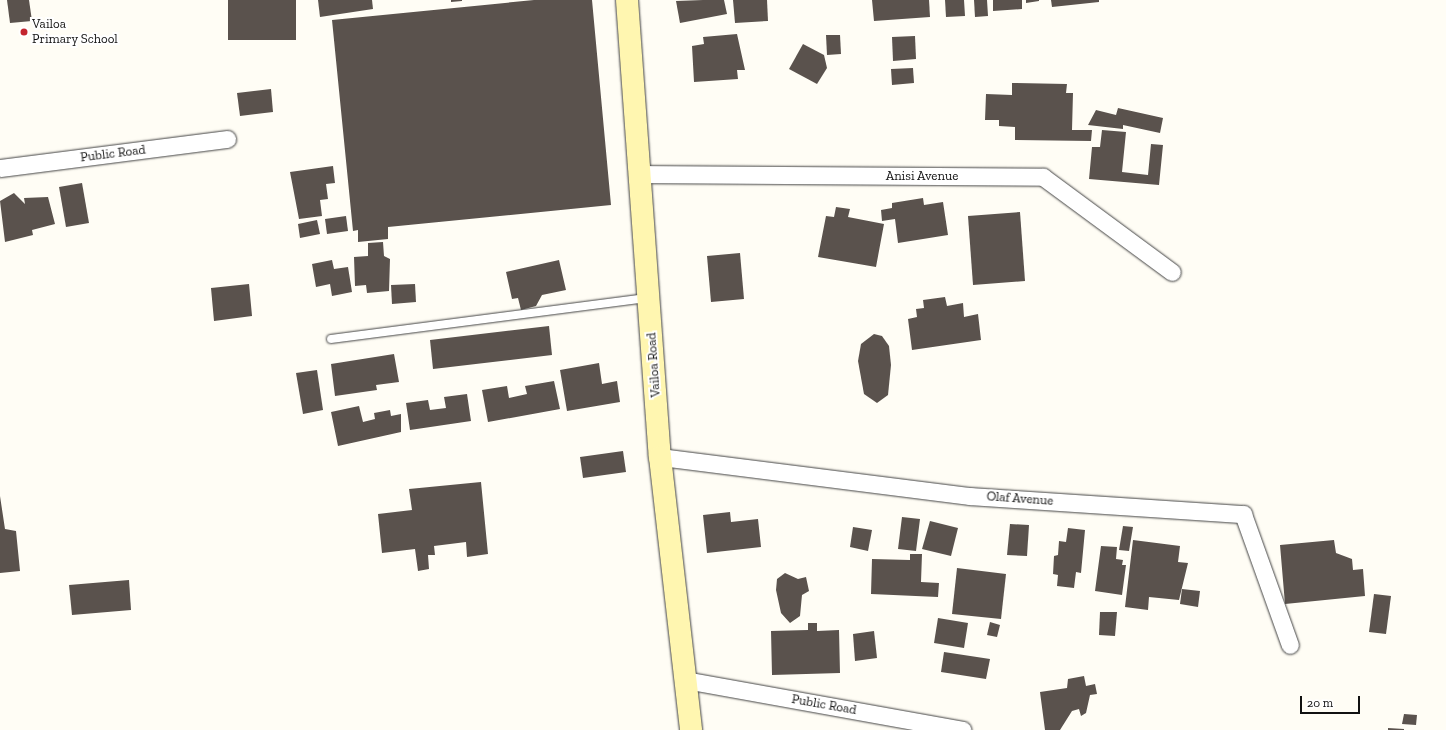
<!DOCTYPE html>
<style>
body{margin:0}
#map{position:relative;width:1446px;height:730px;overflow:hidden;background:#fffdf5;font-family:"Zilla Slab",serif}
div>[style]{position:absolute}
.building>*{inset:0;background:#5a524d}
.roads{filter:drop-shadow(0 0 1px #444) drop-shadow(0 0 1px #444)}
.lane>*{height:8px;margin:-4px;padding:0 4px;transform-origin:4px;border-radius:4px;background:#fff}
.street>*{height:17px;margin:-8.5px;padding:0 8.5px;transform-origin:8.5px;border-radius:8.5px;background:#fff}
.secondary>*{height:22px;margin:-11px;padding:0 11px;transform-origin:11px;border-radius:11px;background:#fff6b0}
.dots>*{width:11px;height:11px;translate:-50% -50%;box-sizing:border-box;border:2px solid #fff;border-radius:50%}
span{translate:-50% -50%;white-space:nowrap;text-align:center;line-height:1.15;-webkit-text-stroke:4px #fff;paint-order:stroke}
.poi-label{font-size:13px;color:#111}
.left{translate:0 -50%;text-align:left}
.street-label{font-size:13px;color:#111}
.scale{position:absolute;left:1300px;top:696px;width:60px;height:18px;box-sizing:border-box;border:2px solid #111;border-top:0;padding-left:5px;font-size:12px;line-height:14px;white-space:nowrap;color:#111;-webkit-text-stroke:3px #fff;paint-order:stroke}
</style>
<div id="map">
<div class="building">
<i style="clip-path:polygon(7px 0,29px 0,32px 21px,10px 23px)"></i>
<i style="clip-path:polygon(228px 0,296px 0,296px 40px,228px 40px)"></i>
<i style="clip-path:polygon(318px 0,372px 0,373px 9px,320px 17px)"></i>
<i style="clip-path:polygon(451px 0,462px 0,462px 1px,451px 2px)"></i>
<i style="clip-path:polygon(534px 0,592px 0,611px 205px,388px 227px,388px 239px,358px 242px,358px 230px,353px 231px,332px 20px)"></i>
<i style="clip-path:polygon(703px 0,724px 0,727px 14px,680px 23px,676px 1px)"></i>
<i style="clip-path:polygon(733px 0,767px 0,768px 21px,735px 23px)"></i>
<i style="clip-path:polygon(872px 0,929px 0,930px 17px,874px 21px)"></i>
<i style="clip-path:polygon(945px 0,964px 0,965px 16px,946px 17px)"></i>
<i style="clip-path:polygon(974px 0,987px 0,988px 16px,975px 17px)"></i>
<i style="clip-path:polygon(993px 0,1022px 0,1022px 9px,993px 11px)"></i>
<i style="clip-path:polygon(1026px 0,1039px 0,1039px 1px,1026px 3px)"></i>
<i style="clip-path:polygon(1051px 0,1099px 0,1099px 2px,1052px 7px)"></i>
<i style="clip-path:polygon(737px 34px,745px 70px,737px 70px,738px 79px,694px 82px,692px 46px,704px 44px,703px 37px)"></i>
<i style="clip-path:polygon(826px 35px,840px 35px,841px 54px,827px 55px)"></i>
<i style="clip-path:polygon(915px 36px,916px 59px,893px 61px,892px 37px)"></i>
<i style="clip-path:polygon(803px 44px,824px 55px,827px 68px,817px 84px,789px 69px)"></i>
<i style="clip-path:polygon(913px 68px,914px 83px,892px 85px,891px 69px)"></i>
<i style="clip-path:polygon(1012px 83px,1067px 84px,1066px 93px,1073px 93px,1072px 130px,1092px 130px,1091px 141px,1015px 140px,1015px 127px,999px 126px,999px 120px,985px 120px,986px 94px,1012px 95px)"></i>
<i style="clip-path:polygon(271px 89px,273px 112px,240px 116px,237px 93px)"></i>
<i style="clip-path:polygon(1118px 108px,1163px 118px,1160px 133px,1123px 125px,1123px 129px,1088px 125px,1096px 110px,1116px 115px)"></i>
<i style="clip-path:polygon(1102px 130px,1126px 132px,1122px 172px,1148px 175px,1151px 144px,1163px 145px,1159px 185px,1089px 179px,1092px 147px,1100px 147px)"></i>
<i style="clip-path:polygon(333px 166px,335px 183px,326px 184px,328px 199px,320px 200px,322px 216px,299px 219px,290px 172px)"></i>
<i style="clip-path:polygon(82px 183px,89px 223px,66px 227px,59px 187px)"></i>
<i style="clip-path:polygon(14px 193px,25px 204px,24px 198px,48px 197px,55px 224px,32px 230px,33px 235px,5px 242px,0 201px)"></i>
<i style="clip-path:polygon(923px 198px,924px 205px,943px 202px,948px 235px,898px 243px,895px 219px,882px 221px,881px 210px,892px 208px,892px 203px)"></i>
<i style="clip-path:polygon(836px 207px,850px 209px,848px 217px,884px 224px,876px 267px,818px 257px,826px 216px,834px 217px)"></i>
<i style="clip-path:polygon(1020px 212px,1025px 281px,973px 285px,968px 216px)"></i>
<i style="clip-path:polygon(346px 216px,348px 231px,327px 234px,325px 219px)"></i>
<i style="clip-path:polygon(317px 220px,320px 234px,300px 238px,298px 224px)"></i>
<i style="clip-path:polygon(383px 242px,384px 256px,390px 259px,389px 291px,367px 293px,366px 285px,355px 286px,354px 257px,368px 256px,368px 243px)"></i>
<i style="clip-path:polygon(740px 253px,744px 299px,711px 302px,707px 256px)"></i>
<i style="clip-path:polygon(332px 260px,334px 269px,348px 267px,352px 292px,332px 296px,330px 284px,316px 287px,312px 264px)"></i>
<i style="clip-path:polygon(559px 260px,566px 290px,542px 295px,536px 306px,521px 310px,518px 298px,512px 299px,506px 272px)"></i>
<i style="clip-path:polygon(249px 284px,252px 316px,214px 321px,211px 288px)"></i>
<i style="clip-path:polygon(415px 284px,416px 302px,392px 304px,391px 285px)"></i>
<i style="clip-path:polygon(945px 297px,947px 306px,963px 303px,964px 317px,978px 314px,981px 340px,912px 350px,908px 319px,917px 317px,916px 309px,924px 308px,923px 300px)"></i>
<i style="clip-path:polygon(549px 326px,552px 355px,433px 369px,430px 340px)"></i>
<i style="clip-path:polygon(874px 334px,882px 336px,889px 346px,891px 365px,888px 395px,877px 403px,864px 394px,858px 361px,861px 344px)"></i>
<i style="clip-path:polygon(394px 354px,399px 382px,376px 385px,377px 390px,335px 396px,331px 364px)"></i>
<i style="clip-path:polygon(599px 363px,602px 384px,617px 381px,620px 402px,567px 411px,560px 370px)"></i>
<i style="clip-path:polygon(317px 370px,323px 410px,303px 414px,296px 373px)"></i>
<i style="clip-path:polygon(554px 381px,560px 409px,488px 422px,482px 390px,507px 386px,509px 398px,527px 394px,525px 386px)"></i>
<i style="clip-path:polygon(467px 394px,471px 421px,410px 430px,406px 403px,428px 400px,430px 410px,446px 408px,444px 397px)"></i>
<i style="clip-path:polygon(359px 406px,363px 422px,375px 419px,374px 413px,390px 410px,391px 416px,401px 414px,401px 432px,338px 446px,331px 412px)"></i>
<i style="clip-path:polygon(623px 451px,626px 472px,583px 478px,580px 457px)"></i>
<i style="clip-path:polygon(481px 482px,488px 554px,467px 557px,466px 542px,434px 546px,435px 555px,428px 555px,429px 569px,418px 571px,415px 549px,382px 553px,378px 514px,412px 510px,409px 489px)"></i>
<i style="clip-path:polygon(0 496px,5px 529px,16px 531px,20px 571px,0 573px)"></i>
<i style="clip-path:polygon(730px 512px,731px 522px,758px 519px,761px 547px,707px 553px,703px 515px)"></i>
<i style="clip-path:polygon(902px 517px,920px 519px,916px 551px,898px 549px)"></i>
<i style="clip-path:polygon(930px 521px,958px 528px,951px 556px,922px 549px)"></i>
<i style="clip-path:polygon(1010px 524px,1029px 525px,1027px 556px,1007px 555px)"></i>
<i style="clip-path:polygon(1123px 526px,1133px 527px,1129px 551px,1119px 550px)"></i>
<i style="clip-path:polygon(853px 527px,872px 530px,868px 551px,850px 547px)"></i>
<i style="clip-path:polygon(1068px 528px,1085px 530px,1081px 573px,1076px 572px,1074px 588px,1057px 586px,1058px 575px,1053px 574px,1054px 556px,1058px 555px,1059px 541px,1066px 542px)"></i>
<i style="clip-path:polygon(1133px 540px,1180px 546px,1178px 562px,1188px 563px,1179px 600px,1149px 597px,1148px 610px,1125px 607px)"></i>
<i style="clip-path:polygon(1334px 540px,1336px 553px,1352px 559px,1353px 570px,1363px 569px,1365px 596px,1285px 604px,1280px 545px)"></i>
<i style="clip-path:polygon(1101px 546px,1117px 547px,1116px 559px,1123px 560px,1122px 565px,1126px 565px,1122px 595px,1095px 591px)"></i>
<i style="clip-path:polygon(910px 554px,922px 554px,921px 582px,939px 583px,938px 597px,871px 594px,872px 559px,910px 560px)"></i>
<i style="clip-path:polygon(957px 568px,1006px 574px,1001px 619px,952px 614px)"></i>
<i style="clip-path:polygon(785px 573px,798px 579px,806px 577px,809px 591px,802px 595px,800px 616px,790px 623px,781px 613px,776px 590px,777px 579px)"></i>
<i style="clip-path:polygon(129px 580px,131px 610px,72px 615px,69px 585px)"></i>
<i style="clip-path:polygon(1182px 589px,1200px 591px,1198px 607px,1180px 604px)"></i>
<i style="clip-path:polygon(1374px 594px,1391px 596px,1386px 634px,1369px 632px)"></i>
<i style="clip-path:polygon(1100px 612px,1117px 612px,1115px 636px,1099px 635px)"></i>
<i style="clip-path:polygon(938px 618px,968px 623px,964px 648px,934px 643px)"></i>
<i style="clip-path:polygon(990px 622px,1000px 625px,997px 637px,987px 635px)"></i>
<i style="clip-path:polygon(808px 623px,817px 623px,817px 631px,839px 630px,840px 673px,772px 675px,771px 631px,808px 630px)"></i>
<i style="clip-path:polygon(874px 631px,877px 658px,855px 661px,853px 634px)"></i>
<i style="clip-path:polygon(944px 652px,990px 659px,986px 679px,941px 672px)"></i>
<i style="clip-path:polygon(1084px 676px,1086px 686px,1095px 684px,1097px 694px,1090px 695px,1086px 713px,1081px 716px,1079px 709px,1072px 711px,1060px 730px,1045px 730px,1040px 692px,1067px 688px,1068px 679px)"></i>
<i style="clip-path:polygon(1404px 714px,1417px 715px,1416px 725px,1402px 724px)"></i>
<i style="clip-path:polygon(1388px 728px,1404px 729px,1404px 730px,1388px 730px)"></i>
</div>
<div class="roads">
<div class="lane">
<i style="left:331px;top:339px;width:320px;rotate:-7.4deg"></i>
</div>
<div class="street">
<i style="left:0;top:168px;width:229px;rotate:-7.3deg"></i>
<i style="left:640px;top:174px;width:403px;rotate:0.4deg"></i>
<i style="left:1043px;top:177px;width:160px;rotate:36.4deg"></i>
<i style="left:660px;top:457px;width:312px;rotate:7.2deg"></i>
<i style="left:970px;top:496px;width:274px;rotate:3.8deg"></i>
<i style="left:1243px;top:514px;width:139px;rotate:70.3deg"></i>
<i style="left:685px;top:680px;width:282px;rotate:10.2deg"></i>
</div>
<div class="secondary">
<i style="left:627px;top:0;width:458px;rotate:85.9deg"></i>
<i style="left:660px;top:457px;width:275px;rotate:83.5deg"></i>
</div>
</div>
<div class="dots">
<i style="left:24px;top:32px;background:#c4262e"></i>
</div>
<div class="poi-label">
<span class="left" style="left:32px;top:32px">Vailoa<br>Primary School</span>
</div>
<div class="street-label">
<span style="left:113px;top:154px;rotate:-7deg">Public Road</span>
<span style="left:922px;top:176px">Anisi Avenue</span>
<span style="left:654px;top:365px;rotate:-94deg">Vailoa Road</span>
<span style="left:1020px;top:499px;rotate:4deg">Olaf Avenue</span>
<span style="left:824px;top:705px;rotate:10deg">Public Road</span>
</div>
<div class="scale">20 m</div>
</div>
